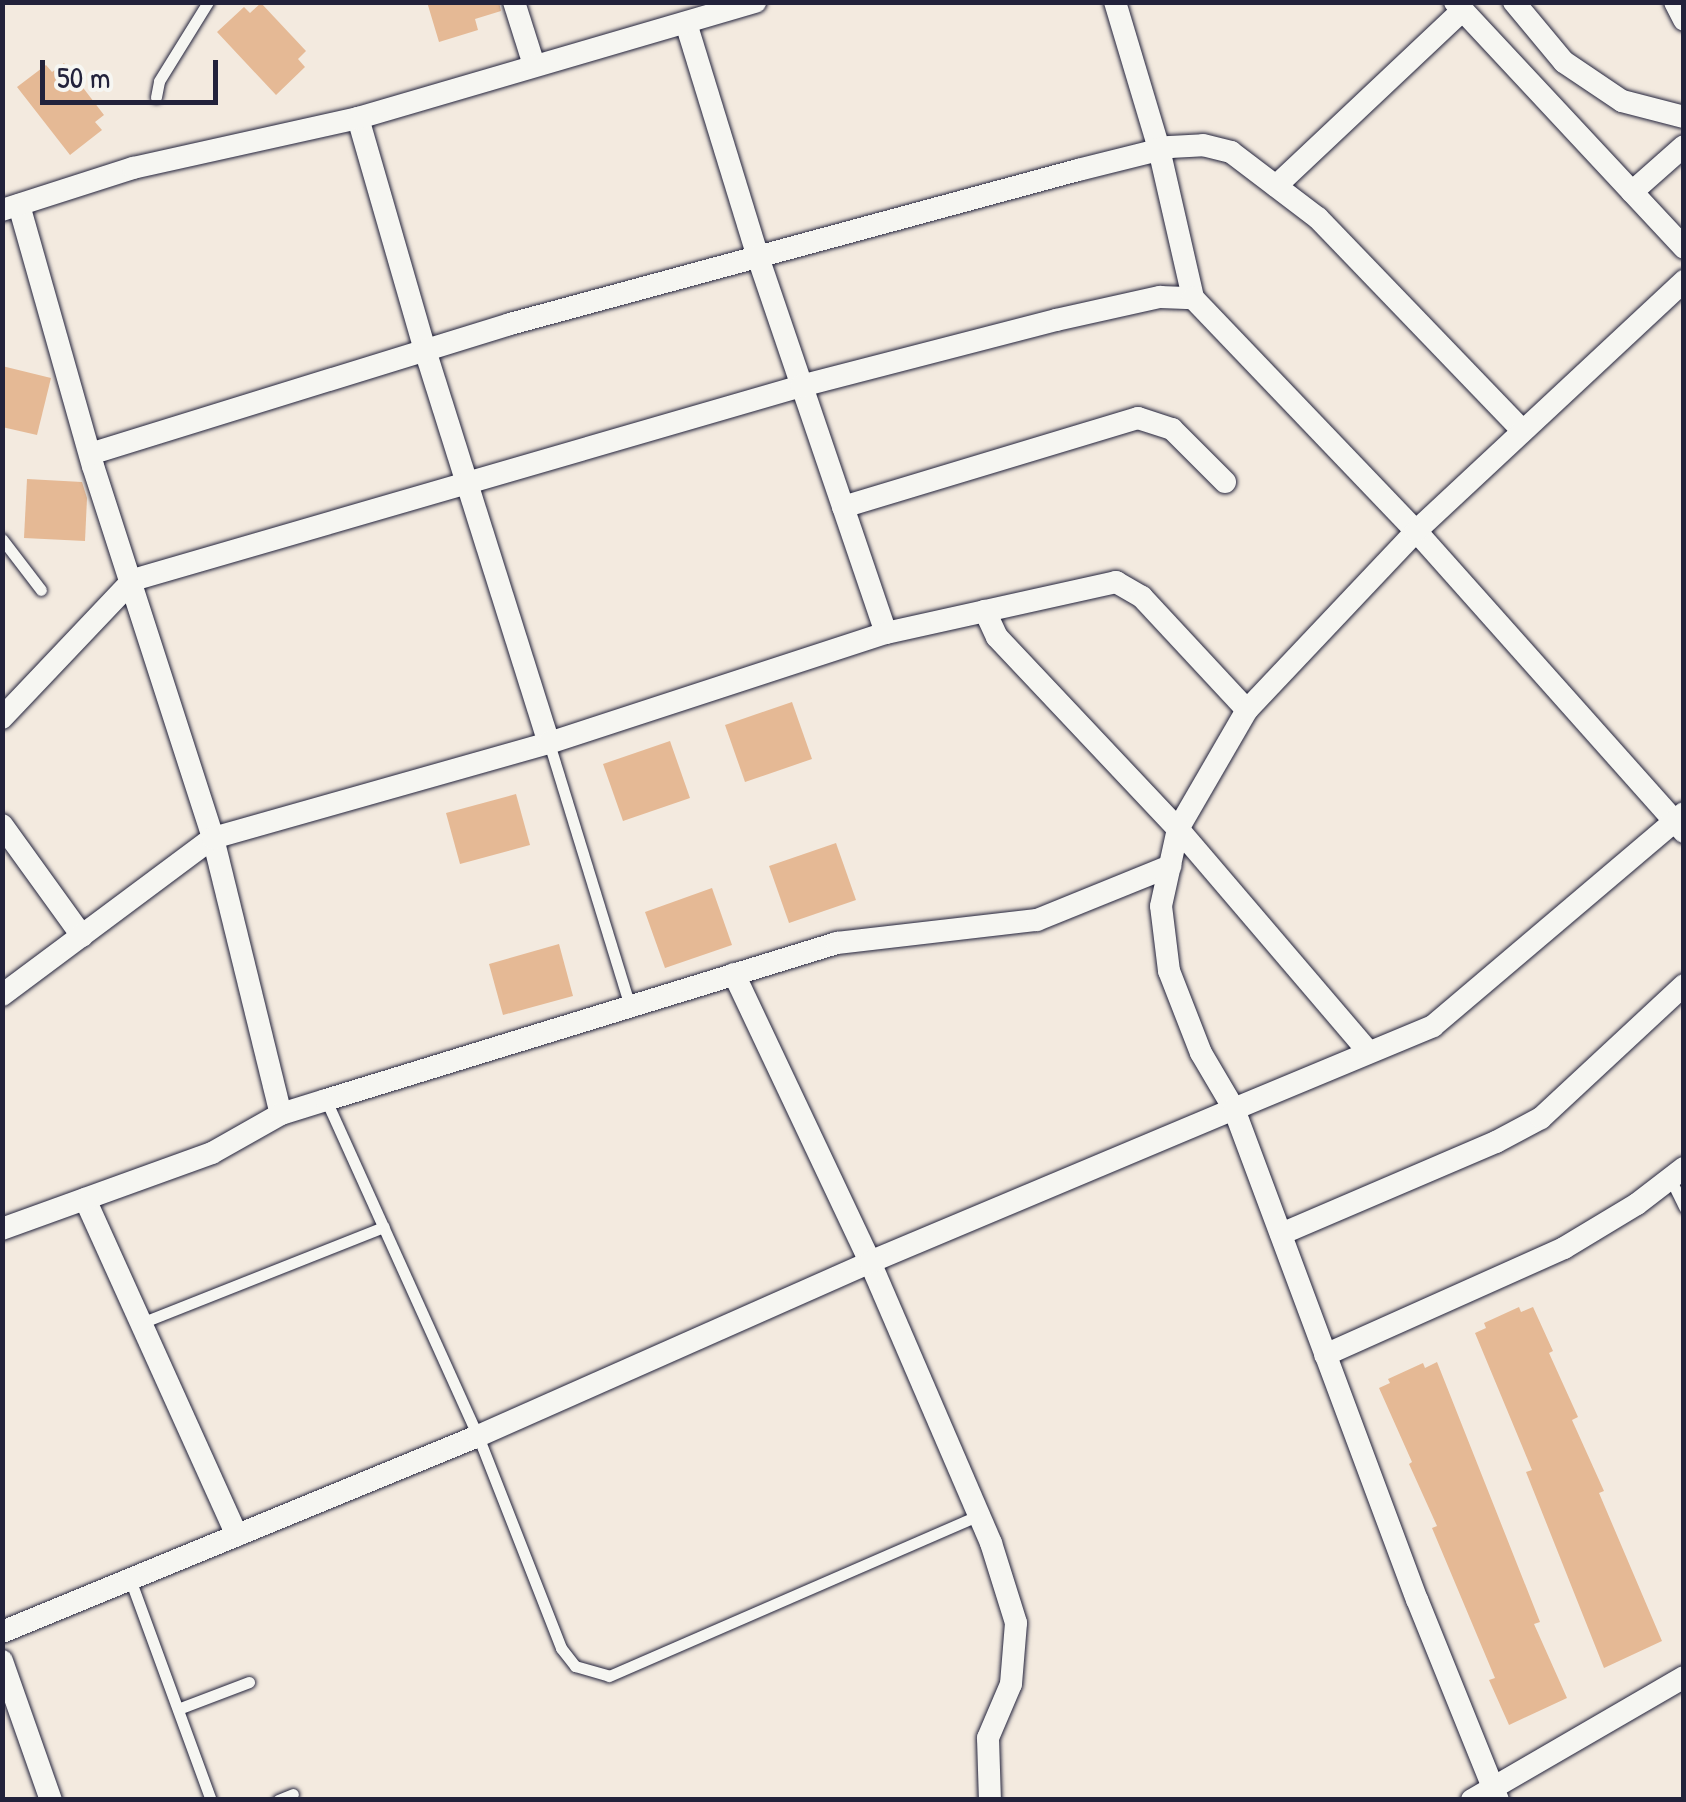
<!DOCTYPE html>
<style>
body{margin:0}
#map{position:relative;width:1686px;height:1802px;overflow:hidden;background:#f3eadf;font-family:"Patrick Hand",sans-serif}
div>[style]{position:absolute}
.building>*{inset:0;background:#e5b995}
.roads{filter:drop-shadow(0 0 2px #22223b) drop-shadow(0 0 2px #22223b)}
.lane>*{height:11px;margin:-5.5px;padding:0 5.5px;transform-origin:5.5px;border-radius:5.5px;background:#f6f6f2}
.street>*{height:22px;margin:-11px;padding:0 11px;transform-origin:11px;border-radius:11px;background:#f6f6f2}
span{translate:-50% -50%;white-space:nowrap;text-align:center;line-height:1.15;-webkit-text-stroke:10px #f6f6f2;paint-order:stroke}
.frame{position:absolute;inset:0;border:5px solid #22223b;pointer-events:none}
.scale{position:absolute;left:40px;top:60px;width:178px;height:45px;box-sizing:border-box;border:5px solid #22223b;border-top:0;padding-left:12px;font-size:30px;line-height:35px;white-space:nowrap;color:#22223b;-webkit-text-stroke:8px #f6f6f2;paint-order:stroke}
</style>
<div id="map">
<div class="building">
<i style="clip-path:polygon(427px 2px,499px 2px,501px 11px,475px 19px,478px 30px,439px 42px)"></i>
<i style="clip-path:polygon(261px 3px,306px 51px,298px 59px,305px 67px,276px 95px,217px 32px,244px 7px,250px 13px)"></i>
<i style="clip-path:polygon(64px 63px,104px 115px,95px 122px,102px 130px,70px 155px,17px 87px,46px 65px,52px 72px)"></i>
<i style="clip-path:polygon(2px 366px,51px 378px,37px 435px,2px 427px)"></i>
<i style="clip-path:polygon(27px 479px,82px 482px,87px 498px,85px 541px,24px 538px)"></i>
<i style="clip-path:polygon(792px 702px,812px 759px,745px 782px,725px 725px)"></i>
<i style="clip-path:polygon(670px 741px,690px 798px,623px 821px,603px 764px)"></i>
<i style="clip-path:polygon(516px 794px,530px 845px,460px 864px,446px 813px)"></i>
<i style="clip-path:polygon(836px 843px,856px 900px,789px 923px,769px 866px)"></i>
<i style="clip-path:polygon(712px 888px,732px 945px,665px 968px,645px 912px)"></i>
<i style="clip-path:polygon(559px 944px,573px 996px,503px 1015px,489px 964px)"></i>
<i style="clip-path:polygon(1519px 1307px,1521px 1312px,1533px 1307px,1553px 1351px,1549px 1353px,1578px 1417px,1572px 1420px,1604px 1491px,1599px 1493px,1662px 1641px,1604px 1668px,1526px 1472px,1532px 1470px,1475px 1333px,1486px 1328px,1484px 1323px)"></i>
<i style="clip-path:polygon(1437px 1362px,1540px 1622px,1534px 1624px,1567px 1698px,1509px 1725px,1489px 1680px,1495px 1678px,1432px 1528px,1437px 1526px,1409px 1464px,1412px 1462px,1379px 1388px,1390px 1383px,1388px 1379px,1423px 1363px,1425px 1368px)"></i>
</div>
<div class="roads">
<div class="lane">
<i style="left:156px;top:97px;width:16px;rotate:-79deg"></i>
<i style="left:159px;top:81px;width:93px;rotate:-58.2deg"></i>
<i style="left:2px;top:539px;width:64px;rotate:52.6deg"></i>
<i style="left:549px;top:743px;width:275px;rotate:72.9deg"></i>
<i style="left:326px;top:1100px;width:369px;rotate:65.7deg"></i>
<i style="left:478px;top:1436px;width:228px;rotate:68.6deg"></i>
<i style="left:561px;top:1648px;width:23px;rotate:52deg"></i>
<i style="left:575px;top:1666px;width:35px;rotate:16deg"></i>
<i style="left:609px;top:1676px;width:404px;rotate:-23.5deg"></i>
<i style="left:1671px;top:1180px;width:30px;rotate:64deg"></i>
<i style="left:141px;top:1323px;width:261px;rotate:-21.6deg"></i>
<i style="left:130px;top:1579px;width:235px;rotate:69.9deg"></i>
<i style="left:178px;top:1709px;width:76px;rotate:-20.8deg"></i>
<i style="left:278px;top:1800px;width:16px;rotate:-22deg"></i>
</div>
<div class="street">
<i style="left:514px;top:2px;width:66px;rotate:72.4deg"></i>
<i style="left:1115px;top:2px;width:153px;rotate:73.3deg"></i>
<i style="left:1159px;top:149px;width:153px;rotate:77.1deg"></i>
<i style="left:1455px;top:2px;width:336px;rotate:47deg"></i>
<i style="left:1514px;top:2px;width:78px;rotate:50.2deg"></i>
<i style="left:1564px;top:62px;width:70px;rotate:33.9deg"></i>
<i style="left:1622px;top:101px;width:64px;rotate:14.5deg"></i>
<i style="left:1675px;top:2px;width:20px;rotate:63deg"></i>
<i style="left:686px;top:23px;width:245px;rotate:72.9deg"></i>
<i style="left:758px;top:257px;width:397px;rotate:71.2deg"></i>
<i style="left:358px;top:118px;width:241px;rotate:73.9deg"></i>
<i style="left:425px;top:350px;width:412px;rotate:72.5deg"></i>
<i style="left:1276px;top:186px;width:257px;rotate:-43.3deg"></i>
<i style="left:1632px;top:192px;width:69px;rotate:-41.5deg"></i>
<i style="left:19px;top:205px;width:271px;rotate:74.2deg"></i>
<i style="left:93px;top:466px;width:391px;rotate:72.1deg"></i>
<i style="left:213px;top:838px;width:284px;rotate:76.2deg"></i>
<i style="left:2px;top:210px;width:138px;rotate:-17.8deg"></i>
<i style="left:133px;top:168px;width:230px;rotate:-12.5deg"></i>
<i style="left:358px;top:118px;width:414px;rotate:-16.3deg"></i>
<i style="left:90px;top:454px;width:440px;rotate:-17.2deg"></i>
<i style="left:510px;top:324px;width:589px;rotate:-15.17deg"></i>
<i style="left:1078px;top:170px;width:95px;rotate:-14deg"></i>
<i style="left:1170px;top:147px;width:33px;rotate:-3deg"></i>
<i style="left:1203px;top:145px;width:29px;rotate:14deg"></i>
<i style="left:1231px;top:152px;width:109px;rotate:37.2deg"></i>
<i style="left:1318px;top:218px;width:293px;rotate:46.1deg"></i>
<i style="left:843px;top:507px;width:308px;rotate:-16.8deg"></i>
<i style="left:1138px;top:418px;width:36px;rotate:18deg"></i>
<i style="left:1172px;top:429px;width:75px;rotate:45deg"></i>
<i style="left:2px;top:718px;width:190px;rotate:-46.5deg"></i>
<i style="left:133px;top:580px;width:696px;rotate:-16.19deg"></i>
<i style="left:801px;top:386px;width:263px;rotate:-14.5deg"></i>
<i style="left:1056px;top:320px;width:107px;rotate:-12.5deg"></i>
<i style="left:1160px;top:297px;width:33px;rotate:2deg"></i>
<i style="left:1193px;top:298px;width:323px;rotate:46.3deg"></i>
<i style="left:1416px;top:531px;width:403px;rotate:48.3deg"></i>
<i style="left:2px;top:825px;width:137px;rotate:54.2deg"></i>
<i style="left:734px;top:974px;width:318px;rotate:64.7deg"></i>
<i style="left:870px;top:1262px;width:306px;rotate:66.7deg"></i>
<i style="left:991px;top:1543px;width:84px;rotate:72.6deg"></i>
<i style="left:1016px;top:1623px;width:61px;rotate:94.7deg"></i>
<i style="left:1011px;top:1684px;width:59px;rotate:113.1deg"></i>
<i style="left:988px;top:1738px;width:62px;rotate:88.2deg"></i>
<i style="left:2px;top:995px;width:263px;rotate:-36.7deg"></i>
<i style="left:213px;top:838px;width:349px;rotate:-15.8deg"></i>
<i style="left:549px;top:743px;width:354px;rotate:-18.1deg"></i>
<i style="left:886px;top:633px;width:236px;rotate:-12.5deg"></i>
<i style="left:1116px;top:582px;width:30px;rotate:30deg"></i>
<i style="left:1142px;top:597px;width:154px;rotate:47.1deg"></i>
<i style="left:1367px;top:1050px;width:291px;rotate:-130.5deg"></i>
<i style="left:1178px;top:829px;width:138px;rotate:-59.9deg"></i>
<i style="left:1247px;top:710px;width:246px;rotate:-46.6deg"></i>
<i style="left:1416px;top:531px;width:367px;rotate:-43deg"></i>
<i style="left:85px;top:1199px;width:369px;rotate:65.7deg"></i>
<i style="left:2px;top:1229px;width:223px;rotate:-19.9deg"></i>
<i style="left:212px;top:1153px;width:79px;rotate:-29.5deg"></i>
<i style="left:281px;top:1114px;width:47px;rotate:-17.3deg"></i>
<i style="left:326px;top:1100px;width:535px;rotate:-17.08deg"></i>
<i style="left:837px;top:943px;width:201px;rotate:-6.6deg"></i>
<i style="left:1037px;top:920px;width:144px;rotate:-22.1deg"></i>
<i style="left:1281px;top:1234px;width:234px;rotate:-23.2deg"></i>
<i style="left:1496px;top:1142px;width:51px;rotate:-28.1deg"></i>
<i style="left:1541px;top:1118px;width:195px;rotate:-42.9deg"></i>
<i style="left:1325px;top:1355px;width:262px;rotate:-24.1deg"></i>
<i style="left:1564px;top:1248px;width:85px;rotate:-31.1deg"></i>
<i style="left:1637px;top:1204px;width:59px;rotate:-37.5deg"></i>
<i style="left:2px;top:1632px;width:515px;rotate:-22.38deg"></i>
<i style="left:478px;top:1436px;width:429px;rotate:-23.9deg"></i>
<i style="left:870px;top:1262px;width:395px;rotate:-22.8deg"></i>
<i style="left:1234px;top:1109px;width:65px;rotate:-120.5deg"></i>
<i style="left:1201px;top:1053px;width:88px;rotate:-111.3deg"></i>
<i style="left:1169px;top:971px;width:65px;rotate:-97deg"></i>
<i style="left:1161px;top:906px;width:79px;rotate:-77.6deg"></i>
<i style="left:1178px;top:829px;width:264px;rotate:-133.3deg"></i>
<i style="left:997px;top:637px;width:29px;rotate:-115deg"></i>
<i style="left:2px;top:1661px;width:147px;rotate:70.6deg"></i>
<i style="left:1472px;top:1800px;width:245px;rotate:-30.1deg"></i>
<i style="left:1498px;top:1800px;width:216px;rotate:-112deg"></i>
<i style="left:1417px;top:1600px;width:524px;rotate:-110.44deg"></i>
<i style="left:1234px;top:1109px;width:216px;rotate:-22.6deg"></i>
<i style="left:1433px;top:1026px;width:329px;rotate:-40.3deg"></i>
</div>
</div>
<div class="frame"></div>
<div class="scale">50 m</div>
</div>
